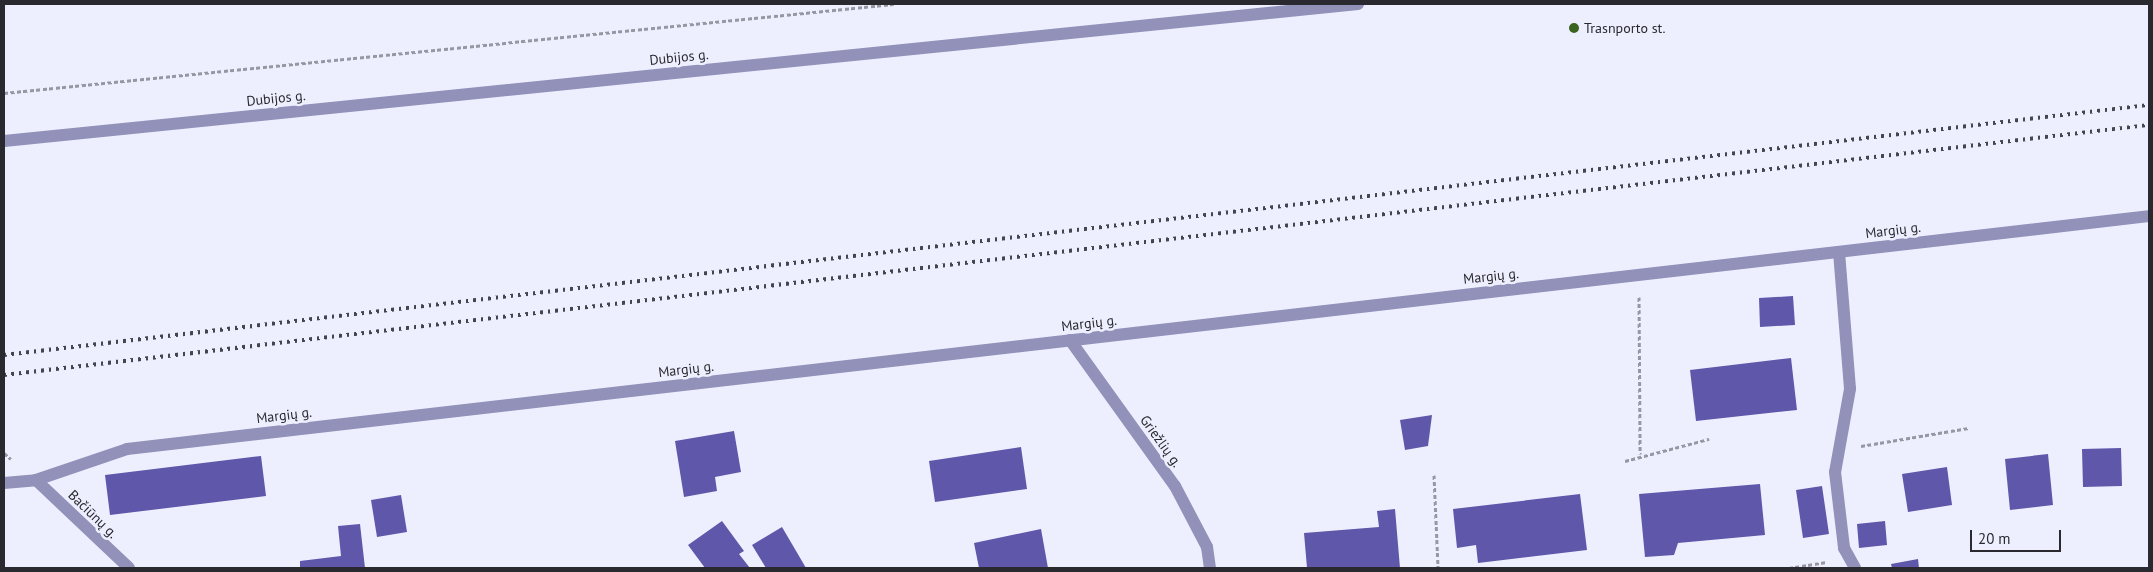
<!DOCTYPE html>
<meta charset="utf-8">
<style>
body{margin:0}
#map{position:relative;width:2153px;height:572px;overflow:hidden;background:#eeeffe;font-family:"PT Sans",sans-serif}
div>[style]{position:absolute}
.building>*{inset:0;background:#5e57aa}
.path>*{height:3px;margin-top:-1.5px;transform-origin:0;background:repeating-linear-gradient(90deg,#9697a2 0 4px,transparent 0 6.5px)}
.minor>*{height:12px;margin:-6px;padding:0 6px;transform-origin:6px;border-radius:6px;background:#9191b9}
.rail>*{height:4px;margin-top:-2px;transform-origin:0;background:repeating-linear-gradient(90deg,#45454d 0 2.5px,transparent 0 7.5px)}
.dots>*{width:14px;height:14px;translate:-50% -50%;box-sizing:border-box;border:2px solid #eeeffe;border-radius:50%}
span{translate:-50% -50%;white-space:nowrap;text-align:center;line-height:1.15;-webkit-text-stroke:5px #eeeffe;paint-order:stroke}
.poi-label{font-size:14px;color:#29292f}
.left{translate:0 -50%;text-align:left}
.street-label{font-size:14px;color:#29292f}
.frame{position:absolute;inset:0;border:5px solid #29292f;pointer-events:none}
.scale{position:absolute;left:1970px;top:530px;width:91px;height:22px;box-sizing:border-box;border:2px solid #29292f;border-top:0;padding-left:6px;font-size:15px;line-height:18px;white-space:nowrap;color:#29292f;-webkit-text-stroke:4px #eeeffe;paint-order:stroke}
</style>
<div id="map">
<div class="building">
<i style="clip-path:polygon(1793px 296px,1795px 325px,1760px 327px,1759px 298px)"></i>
<i style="clip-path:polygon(1791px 358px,1797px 410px,1696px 421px,1690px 370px)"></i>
<i style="clip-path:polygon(1432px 415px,1428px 446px,1405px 450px,1400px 420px)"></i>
<i style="clip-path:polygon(734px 431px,741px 472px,715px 477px,717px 491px,684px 497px,675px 441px)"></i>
<i style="clip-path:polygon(1021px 447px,1027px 489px,935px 502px,929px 461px)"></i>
<i style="clip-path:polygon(2121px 448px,2122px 486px,2083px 487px,2082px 449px)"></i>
<i style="clip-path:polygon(2048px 454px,2053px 505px,2010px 510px,2005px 459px)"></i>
<i style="clip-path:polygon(261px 456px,266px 496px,110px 515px,105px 475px)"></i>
<i style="clip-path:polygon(1947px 467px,1952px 505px,1908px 512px,1902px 474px)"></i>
<i style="clip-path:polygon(1760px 484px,1765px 535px,1678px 543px,1674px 555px,1645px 557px,1639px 494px)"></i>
<i style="clip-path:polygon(1822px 486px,1829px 534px,1803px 538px,1796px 490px)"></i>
<i style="clip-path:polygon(1580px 494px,1587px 550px,1478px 563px,1476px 545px,1457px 548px,1453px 509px)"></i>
<i style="clip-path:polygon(401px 495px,407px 532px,377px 537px,371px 500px)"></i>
<i style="clip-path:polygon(1395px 509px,1400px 568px,1307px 568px,1304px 533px,1379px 527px,1377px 511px)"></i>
<i style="clip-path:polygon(722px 521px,744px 551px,739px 554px,750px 568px,705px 568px,688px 545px)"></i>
<i style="clip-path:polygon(1885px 521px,1887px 545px,1859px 548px,1857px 524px)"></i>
<i style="clip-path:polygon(360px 524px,365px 568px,300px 568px,300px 561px,341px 556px,338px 526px)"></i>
<i style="clip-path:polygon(782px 527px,806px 568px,766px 568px,752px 545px)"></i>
<i style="clip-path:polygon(1041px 529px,1048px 568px,979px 568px,974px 543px)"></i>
<i style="clip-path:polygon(1918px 559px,1919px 568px,1892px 568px,1891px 564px)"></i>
</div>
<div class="path">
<i style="left:4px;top:93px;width:894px;rotate:-5.71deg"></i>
<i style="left:1639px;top:297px;width:157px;rotate:89.6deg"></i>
<i style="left:1861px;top:446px;width:109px;rotate:-9.5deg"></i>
<i style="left:4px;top:453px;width:9px;rotate:41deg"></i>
<i style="left:1625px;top:461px;width:87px;rotate:-14.7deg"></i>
<i style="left:1434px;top:475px;width:93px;rotate:87.5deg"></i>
<i style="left:1789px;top:568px;width:38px;rotate:-9deg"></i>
</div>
<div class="minor">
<i style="left:4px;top:141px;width:1361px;rotate:-5.78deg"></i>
<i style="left:1839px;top:252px;width:137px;rotate:85.4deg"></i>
<i style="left:1850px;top:389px;width:84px;rotate:100.2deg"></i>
<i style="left:1835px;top:472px;width:77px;rotate:83.2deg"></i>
<i style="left:1844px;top:548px;width:23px;rotate:61deg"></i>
<i style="left:1070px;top:340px;width:180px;rotate:54.3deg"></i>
<i style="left:1175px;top:486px;width:69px;rotate:62.3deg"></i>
<i style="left:1207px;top:547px;width:21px;rotate:82deg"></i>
<i style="left:36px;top:480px;width:128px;rotate:43.4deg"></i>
<i style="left:4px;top:483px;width:32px;rotate:-5deg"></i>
<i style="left:36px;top:480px;width:96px;rotate:-18.8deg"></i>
<i style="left:127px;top:449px;width:2035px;rotate:-6.57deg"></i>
</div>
<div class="rail">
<i style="left:4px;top:355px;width:2160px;rotate:-6.65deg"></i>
<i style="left:4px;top:375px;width:2160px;rotate:-6.65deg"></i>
</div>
<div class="dots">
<i style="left:1574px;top:28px;background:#3b641f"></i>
</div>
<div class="poi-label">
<span class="left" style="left:1584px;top:28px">Trasnporto st.</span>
</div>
<div class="street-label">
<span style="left:679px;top:57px;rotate:-6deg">Dubijos g.</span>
<span style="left:276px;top:98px;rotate:-6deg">Dubijos g.</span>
<span style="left:1893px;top:230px;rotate:-7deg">Margių g.</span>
<span style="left:1491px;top:276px;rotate:-6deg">Margių g.</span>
<span style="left:1089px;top:323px;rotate:-7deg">Margių g.</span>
<span style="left:686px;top:369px;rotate:-7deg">Margių g.</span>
<span style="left:284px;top:415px;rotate:-7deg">Margių g.</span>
<span style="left:1161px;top:441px;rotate:54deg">Griežlių g.</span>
<span style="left:93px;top:514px;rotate:44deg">Bačiūnų g.</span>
</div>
<div class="frame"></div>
<div class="scale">20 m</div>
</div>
